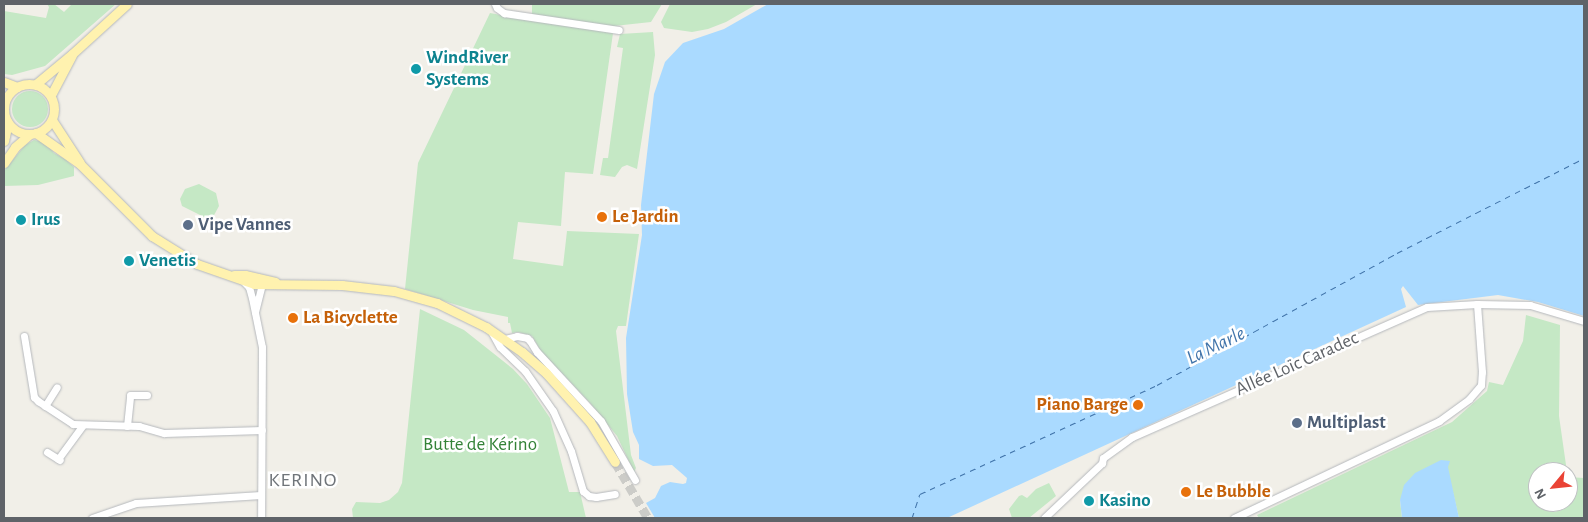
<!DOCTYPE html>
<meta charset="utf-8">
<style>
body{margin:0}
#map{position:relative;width:1588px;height:522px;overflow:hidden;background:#f1efe8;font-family:"Alegreya Sans",sans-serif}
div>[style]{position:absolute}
.green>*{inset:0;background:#c5e8c5}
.round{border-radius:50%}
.water>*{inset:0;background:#aadaff}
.ferry>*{height:1px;margin-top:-0.5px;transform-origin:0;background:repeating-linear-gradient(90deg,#4174aa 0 6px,transparent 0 11px)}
.major-tunnel>*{height:9px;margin-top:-4.5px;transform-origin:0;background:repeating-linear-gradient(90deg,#ccccc8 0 9px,transparent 0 13.5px)}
.roads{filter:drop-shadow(0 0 1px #b5b8bc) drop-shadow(0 0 1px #b5b8bc)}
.minor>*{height:7px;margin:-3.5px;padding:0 3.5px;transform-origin:3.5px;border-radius:3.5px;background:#fff}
.major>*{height:9px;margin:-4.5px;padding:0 4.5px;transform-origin:4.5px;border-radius:4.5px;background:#fff2af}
.major>.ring{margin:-4.5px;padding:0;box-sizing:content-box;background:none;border:9px solid #fff2af;border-radius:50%}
.dots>*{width:14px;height:14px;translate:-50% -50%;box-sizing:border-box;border:2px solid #fff;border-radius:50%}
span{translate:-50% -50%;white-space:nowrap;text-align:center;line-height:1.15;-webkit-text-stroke:5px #fff;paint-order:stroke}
.culture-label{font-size:19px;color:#0d838f;font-weight:700}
.left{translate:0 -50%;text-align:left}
.food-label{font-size:19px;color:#c56008;font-weight:700}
.right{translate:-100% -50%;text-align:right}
.service-label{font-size:19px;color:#4e5e75;font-weight:700}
.street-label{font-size:19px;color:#5f6368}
.park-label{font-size:19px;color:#348238}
.water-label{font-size:20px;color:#4174aa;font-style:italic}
.neighbourhood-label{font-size:20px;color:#70757a;letter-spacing:1px}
.frame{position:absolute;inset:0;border:5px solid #5f6368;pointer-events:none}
.north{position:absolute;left:1528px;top:462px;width:50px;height:50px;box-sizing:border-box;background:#fff;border:1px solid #bfc1c3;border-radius:50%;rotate:242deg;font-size:14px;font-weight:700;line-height:20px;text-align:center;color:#5f6368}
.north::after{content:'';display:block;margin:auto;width:18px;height:22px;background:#ea4335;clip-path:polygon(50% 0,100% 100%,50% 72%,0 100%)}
</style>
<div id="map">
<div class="green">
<i style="clip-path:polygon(47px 4px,54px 4px,64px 12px,72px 4px,116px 4px,45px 66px,12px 75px,4px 74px,4px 11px,46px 18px,49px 7px)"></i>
<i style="clip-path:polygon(532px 4px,662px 4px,651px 22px,614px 26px,593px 174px,565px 172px,561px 226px,518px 222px,513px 259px,563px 266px,567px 231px,639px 234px,626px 326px,618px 326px,616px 331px,631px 455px,636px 468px,634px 472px,617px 436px,590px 403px,541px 351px,532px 336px,518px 332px,512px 333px,510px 323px,508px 323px,508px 317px,473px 310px,405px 289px,418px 163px,490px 13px,528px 20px,532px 14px)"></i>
<i style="clip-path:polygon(670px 4px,757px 4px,726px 22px,708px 29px,692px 32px,664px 28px,661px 22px)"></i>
<i style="clip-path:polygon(653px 32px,655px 55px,637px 169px,627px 165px,622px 167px,615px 177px,600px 175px,603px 158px,608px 158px,623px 48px,617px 47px,620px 34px)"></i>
<i class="round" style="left:12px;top:91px;width:36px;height:36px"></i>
<i style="clip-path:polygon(34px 140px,45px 142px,54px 153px,65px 159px,74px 167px,74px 176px,38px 185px,4px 186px,4px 171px,25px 145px)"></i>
<i style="clip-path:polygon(199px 184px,216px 193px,219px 206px,213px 217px,206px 218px,182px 206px,180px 199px,185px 189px)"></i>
<i style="clip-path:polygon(420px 309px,464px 330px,513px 369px,527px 384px,550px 418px,569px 492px,580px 492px,586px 518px,353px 518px,352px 509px,356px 502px,380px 503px,389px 500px,398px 492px,402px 483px)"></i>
<i style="clip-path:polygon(1526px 315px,1560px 325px,1559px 416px,1567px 472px,1538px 472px,1538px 502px,1568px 502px,1568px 477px,1584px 478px,1584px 518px,1459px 518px,1447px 467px,1400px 500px,1402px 518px,1259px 518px,1257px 515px,1452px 422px,1487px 391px,1489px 382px,1503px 385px,1523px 341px)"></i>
<i style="clip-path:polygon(1049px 483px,1056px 496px,1029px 518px,1012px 518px,1009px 509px,1019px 496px,1022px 495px,1027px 498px,1036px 489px)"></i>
</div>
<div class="water">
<i style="clip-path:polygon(768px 4px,1584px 4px,1584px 316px,1538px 302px,1498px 295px,1418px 305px,1403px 286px,1401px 289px,1406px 307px,947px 518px,655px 518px,646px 503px,655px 498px,661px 486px,670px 482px,683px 484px,686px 483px,687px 478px,672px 465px,653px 466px,639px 459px,639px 445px,633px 432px,627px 394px,626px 338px,642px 235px,641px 205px,654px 94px,665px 62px,683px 43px,724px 29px)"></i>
<i style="clip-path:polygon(1441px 460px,1450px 461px,1448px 467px,1459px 518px,1402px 518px,1400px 500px,1404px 485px,1415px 473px)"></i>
</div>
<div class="ferry">
<i style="left:912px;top:518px;width:25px;rotate:-72deg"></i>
<i style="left:920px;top:494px;width:261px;rotate:-24.7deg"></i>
<i style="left:1157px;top:385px;width:274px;rotate:-28.8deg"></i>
<i style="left:1397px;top:253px;width:210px;rotate:-26.9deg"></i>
</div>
<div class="major-tunnel">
<i style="left:615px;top:462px;width:65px;rotate:59.5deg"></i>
</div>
<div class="roads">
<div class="minor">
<i style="left:495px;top:4px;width:4px;rotate:63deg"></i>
<i style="left:497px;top:8px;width:9px;rotate:36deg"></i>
<i style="left:504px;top:13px;width:116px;rotate:8.4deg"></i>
<i style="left:244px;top:282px;width:7px;rotate:45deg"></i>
<i style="left:249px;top:287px;width:11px;rotate:75deg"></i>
<i style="left:252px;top:298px;width:50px;rotate:78.5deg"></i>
<i style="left:262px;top:347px;width:171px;rotate:90.3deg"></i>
<i style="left:255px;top:312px;width:34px;rotate:-76deg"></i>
<i style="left:491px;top:331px;width:18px;rotate:61deg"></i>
<i style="left:500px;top:347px;width:35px;rotate:44deg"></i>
<i style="left:525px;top:371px;width:49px;rotate:55deg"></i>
<i style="left:553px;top:411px;width:44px;rotate:65.8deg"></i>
<i style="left:571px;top:451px;width:42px;rotate:73.3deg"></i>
<i style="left:583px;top:491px;width:8px;rotate:40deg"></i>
<i style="left:589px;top:496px;width:7px;rotate:8deg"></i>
<i style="left:596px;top:497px;width:19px;rotate:-9deg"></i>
<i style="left:24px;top:336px;width:62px;rotate:80.7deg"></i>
<i style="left:34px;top:397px;width:6px;rotate:45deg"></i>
<i style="left:38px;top:401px;width:42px;rotate:33.3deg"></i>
<i style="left:73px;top:424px;width:66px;rotate:1.7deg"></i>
<i style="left:139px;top:426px;width:26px;rotate:16deg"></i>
<i style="left:164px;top:433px;width:98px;rotate:-1.8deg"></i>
<i style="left:505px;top:339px;width:12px;rotate:-14deg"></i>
<i style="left:517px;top:336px;width:10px;rotate:11deg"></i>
<i style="left:527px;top:338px;width:4px;rotate:45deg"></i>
<i style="left:530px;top:341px;width:13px;rotate:58deg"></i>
<i style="left:537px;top:352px;width:94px;rotate:47.2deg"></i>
<i style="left:601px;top:421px;width:68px;rotate:60deg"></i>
<i style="left:45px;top:406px;width:22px;rotate:-58deg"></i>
<i style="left:127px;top:426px;width:31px;rotate:-84deg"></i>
<i style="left:130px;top:395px;width:17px"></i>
<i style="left:47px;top:452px;width:15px;rotate:32deg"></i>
<i style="left:58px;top:459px;width:42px;rotate:-53.7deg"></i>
<i style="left:92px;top:518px;width:46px;rotate:-18.8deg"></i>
<i style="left:136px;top:503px;width:125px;rotate:-3.7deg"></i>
<i style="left:1044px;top:518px;width:80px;rotate:-43.5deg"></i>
<i style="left:1102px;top:463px;width:5px;rotate:-79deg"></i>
<i style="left:1103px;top:458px;width:36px;rotate:-36deg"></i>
<i style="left:1132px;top:437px;width:322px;rotate:-23.8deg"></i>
<i style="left:1427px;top:307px;width:50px;rotate:-3.4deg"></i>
<i style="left:1477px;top:304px;width:53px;rotate:1.1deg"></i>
<i style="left:1530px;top:305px;width:56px;rotate:16.5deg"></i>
<i style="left:1234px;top:518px;width:227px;rotate:-25.3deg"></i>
<i style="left:1439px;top:421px;width:37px;rotate:-36deg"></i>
<i style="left:1469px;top:399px;width:18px;rotate:-49deg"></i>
<i style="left:1481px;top:385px;width:13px;rotate:-86deg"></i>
<i style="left:1482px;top:372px;width:68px;rotate:-94.2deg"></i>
</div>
<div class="major">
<i style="left:4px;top:82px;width:14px;rotate:21deg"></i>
<i class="ring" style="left:4px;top:84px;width:41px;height:41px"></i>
<i style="left:36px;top:84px;width:47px;rotate:-39.8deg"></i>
<i style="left:72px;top:54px;width:74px;rotate:-42.3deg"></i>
<i style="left:51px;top:95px;width:45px;rotate:-62.3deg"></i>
<i style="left:52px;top:120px;width:51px;rotate:56.9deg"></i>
<i style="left:36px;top:133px;width:54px;rotate:35.2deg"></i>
<i style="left:80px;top:164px;width:102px;rotate:45deg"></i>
<i style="left:152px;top:236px;width:53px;rotate:31.9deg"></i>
<i style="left:197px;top:264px;width:60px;rotate:19.3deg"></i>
<i style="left:254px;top:284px;width:88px;rotate:0.7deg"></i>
<i style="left:342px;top:285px;width:52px;rotate:6.6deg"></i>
<i style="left:394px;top:291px;width:45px;rotate:15.6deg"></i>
<i style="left:437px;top:303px;width:55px;rotate:26.1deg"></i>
<i style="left:486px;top:327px;width:44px;rotate:34.8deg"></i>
<i style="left:522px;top:352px;width:32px;rotate:41deg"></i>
<i style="left:546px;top:373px;width:66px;rotate:48.1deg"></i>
<i style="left:590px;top:422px;width:47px;rotate:58deg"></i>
<i style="left:4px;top:141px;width:19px;rotate:-78deg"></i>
<i style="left:4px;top:163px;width:19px;rotate:-55deg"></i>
<i style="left:15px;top:147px;width:20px;rotate:-41deg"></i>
<i style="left:234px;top:275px;width:11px"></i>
<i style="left:245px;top:275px;width:31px;rotate:13deg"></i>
</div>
</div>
<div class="dots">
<i style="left:416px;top:69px;background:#0f9aa8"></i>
<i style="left:602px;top:217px;background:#e8710a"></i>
<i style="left:21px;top:220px;background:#0f9aa8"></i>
<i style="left:188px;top:225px;background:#5c6f8a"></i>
<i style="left:129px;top:261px;background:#0f9aa8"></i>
<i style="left:293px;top:318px;background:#e8710a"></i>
<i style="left:1138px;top:405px;background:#e8710a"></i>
<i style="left:1297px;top:423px;background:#5c6f8a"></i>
<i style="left:1186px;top:492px;background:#e8710a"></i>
<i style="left:1089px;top:501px;background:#0f9aa8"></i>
</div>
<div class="culture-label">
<span class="left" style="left:426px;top:69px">WindRiver<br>Systems</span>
<span class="left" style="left:31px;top:220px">Irus</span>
<span class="left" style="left:139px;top:261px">Venetis</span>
<span class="left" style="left:1099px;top:501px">Kasino</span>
</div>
<div class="food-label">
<span class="left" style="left:612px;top:217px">Le Jardin</span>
<span class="left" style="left:303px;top:318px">La Bicyclette</span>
<span class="right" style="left:1128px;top:405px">Piano Barge</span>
<span class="left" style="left:1196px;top:492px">Le Bubble</span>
</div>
<div class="service-label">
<span class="left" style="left:198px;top:225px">Vipe Vannes</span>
<span class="left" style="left:1307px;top:423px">Multiplast</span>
</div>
<div class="street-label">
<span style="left:1297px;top:364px;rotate:-24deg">Allée Loïc Caradec</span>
</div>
<div class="park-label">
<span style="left:480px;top:445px">Butte de Kérino</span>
</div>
<div class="water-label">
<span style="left:1216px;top:346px;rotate:-26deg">La Marle</span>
</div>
<div class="neighbourhood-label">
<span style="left:303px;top:480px">KERINO</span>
</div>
<div class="frame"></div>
<div class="north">N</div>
</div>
